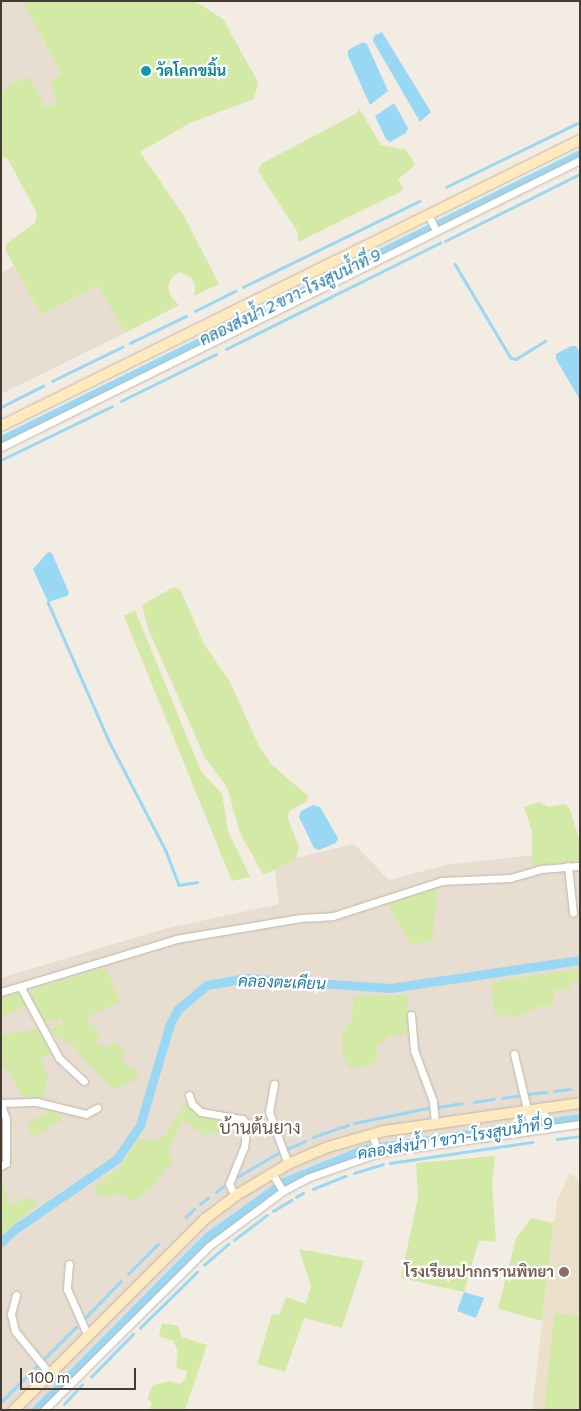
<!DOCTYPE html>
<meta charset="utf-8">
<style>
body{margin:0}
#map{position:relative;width:581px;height:1411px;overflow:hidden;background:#f3ece2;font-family:Commissioner,Sarabun,sans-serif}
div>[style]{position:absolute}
.residential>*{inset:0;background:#e7ddd0}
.education>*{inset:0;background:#ede0cb}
.green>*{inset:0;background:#d3eaa7}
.water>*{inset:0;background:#99d8f5}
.stream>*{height:2.5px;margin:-1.25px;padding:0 1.25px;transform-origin:1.25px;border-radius:1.25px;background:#99d8f5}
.canal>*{height:9px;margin:-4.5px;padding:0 4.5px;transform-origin:4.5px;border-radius:4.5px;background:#99d8f5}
.roads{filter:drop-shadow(0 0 1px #c1b6a7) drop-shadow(0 0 1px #c1b6a7)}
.street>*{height:7px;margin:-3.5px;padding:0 3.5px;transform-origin:3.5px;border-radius:3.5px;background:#fff}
.secondary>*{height:10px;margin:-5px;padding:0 5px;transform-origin:5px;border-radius:5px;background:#ffeac0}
.dots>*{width:14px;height:14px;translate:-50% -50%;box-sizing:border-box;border:2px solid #fff;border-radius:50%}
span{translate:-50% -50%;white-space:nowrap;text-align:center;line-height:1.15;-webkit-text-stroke:4.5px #fff;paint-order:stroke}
.culture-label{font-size:15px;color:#0d838f;font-weight:700}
.left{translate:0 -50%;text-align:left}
.education-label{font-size:15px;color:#785e54;font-weight:700}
.right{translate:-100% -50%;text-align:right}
.water-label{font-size:16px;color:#237ba6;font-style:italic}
.quarter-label{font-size:18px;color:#685849}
.frame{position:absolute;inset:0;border:2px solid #443c32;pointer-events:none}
.scale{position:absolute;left:20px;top:1368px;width:116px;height:22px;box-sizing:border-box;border:2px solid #443c32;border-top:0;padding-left:6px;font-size:15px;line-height:18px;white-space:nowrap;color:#443c32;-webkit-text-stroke:4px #fff;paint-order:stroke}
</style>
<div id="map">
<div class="residential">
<i style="clip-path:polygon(1px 1px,23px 1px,61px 75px,57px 103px,45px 108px,1px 93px)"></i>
<i style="clip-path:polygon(14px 265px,41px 315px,99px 285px,125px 333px,1px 394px,1px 274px)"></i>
<i style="clip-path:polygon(354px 844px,389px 880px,446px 865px,580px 850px,580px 1121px,404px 1138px,321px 1163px,202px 1236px,37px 1410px,1px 1410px,1px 978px,164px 929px,279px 904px,274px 863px)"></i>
</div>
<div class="education">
<i style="clip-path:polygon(570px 1173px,580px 1182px,580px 1410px,532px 1410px,557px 1200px)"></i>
</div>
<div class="green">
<i style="clip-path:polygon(23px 1px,195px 1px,223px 19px,258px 82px,254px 99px,190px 123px,140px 152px,184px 216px,219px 284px,194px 296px,195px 285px,191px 277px,180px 272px,172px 277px,168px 287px,171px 297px,179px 305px,125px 333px,98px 285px,41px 315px,5px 249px,7px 243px,35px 223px,37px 213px,7px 158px,1px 157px,1px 93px,10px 84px,30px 77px,45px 108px,57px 103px,50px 81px,61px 75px)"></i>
<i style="clip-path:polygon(359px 108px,381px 145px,406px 150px,415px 165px,398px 179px,404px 190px,298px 242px,298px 233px,258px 171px,261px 164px,357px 113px)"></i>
<i style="clip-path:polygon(174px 587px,180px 589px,204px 644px,230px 682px,259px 746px,271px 764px,308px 796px,307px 801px,289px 811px,288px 819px,299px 847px,296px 859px,266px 874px,262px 873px,240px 833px,227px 787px,205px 758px,149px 631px,142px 605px)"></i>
<i style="clip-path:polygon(135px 610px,201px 771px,222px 794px,228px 831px,250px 877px,232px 881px,124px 616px)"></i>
<i style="clip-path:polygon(539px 802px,548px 807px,564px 804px,569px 807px,580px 841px,580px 860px,532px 866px,532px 832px,524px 807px)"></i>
<i style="clip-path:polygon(438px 886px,432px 941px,411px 945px,388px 904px)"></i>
<i style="clip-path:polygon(580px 968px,580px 981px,571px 982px,571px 989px,553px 990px,553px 1006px,540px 1006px,519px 1016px,499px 1015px,494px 1012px,491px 982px)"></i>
<i style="clip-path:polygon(101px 969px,106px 969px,120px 1001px,86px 1018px,100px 1034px,95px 1041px,105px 1048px,114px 1042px,126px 1051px,121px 1061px,139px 1072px,134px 1081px,113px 1090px,71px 1044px,55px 1036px,50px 1029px,63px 1023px,61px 1017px,45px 1023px,30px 993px,33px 988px)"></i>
<i style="clip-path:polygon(21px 992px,28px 1006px,1px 1017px,1px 998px)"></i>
<i style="clip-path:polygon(408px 995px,408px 1033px,386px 1037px,386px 1042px,376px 1044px,378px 1059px,371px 1065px,349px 1069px,343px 1055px,343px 1032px,352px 1018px,354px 996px)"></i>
<i style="clip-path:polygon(39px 1028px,53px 1052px,40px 1059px,48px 1074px,44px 1097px,23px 1097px,6px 1067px,1px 1068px,1px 1035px)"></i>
<i style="clip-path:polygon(185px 1104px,203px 1114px,225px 1120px,217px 1135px,210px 1132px,207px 1137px,185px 1122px,181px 1123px,168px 1153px,173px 1161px,155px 1184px,134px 1202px,119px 1193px,106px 1198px,98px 1194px,94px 1186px,121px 1166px,138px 1139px,153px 1141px,164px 1136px)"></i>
<i style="clip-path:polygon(53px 1109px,63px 1120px,33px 1137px,26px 1124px)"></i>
<i style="clip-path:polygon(495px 1156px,492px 1183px,496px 1242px,479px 1240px,464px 1292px,401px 1278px,418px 1197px,416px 1163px)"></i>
<i style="clip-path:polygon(1px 1178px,10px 1204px,31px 1197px,38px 1205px,1px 1235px)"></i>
<i style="clip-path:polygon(531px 1218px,554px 1223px,542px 1321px,498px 1309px,516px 1238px)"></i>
<i style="clip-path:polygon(299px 1249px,364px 1261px,342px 1328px,304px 1318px,285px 1372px,257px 1364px,272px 1314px,279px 1315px,286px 1297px,306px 1304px,311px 1286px)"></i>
<i style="clip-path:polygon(554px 1314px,580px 1316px,580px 1410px,544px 1410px)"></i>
<i style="clip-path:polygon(162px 1323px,178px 1326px,182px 1337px,207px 1345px,185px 1410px,150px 1410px,152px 1402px,147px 1399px,153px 1385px,170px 1381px,180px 1384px,186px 1379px,187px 1371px,178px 1369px,176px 1364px,178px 1351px,173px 1341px,159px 1336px)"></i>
</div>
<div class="water">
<i style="clip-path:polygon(382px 32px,431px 112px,420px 122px,373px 41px,374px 36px)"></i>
<i style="clip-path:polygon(363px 42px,367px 44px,388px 91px,370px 105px,348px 56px,348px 50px)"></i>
<i style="clip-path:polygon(394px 103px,408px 128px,406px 133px,390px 142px,386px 139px,375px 116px)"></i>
<i style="clip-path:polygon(571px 346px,576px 346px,580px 353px,580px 400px,556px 359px,556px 354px)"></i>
<i style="clip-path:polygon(48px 552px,52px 553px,69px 593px,67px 596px,48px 602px,33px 569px)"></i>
<i style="clip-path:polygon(313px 805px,320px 807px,338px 838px,336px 843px,319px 850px,314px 848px,299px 817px,301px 811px)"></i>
<i style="clip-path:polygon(464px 1292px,484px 1298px,476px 1318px,457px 1311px)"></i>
</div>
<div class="stream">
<i style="left:446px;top:187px;width:149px;rotate:-25.9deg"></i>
<i style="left:445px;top:241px;width:151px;rotate:-26.4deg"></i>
<i style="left:455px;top:264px;width:109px;rotate:59.2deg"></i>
<i style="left:511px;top:358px;width:5px;rotate:11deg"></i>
<i style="left:516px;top:359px;width:34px;rotate:-32deg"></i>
<i style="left:243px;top:287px;width:196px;rotate:-26deg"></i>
<i style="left:195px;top:311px;width:45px;rotate:-26.6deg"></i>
<i style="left:130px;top:343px;width:62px;rotate:-25.7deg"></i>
<i style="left:226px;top:349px;width:239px;rotate:-26.4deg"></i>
<i style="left:52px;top:381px;width:78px;rotate:-25.9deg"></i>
<i style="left:121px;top:401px;width:106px;rotate:-26.3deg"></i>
<i style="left:1px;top:407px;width:47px;rotate:-26.6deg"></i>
<i style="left:1px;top:460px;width:123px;rotate:-25.9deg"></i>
<i style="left:48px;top:602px;width:150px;rotate:66.3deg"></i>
<i style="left:108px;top:739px;width:126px;rotate:62.6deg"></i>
<i style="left:166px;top:851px;width:36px;rotate:69deg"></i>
<i style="left:179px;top:885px;width:18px;rotate:-9deg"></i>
<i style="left:554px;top:1091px;width:16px;rotate:-7deg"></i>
<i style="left:527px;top:1094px;width:19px;rotate:-6deg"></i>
<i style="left:503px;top:1098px;width:15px;rotate:-8deg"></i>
<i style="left:474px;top:1102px;width:20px;rotate:-9deg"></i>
<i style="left:438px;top:1107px;width:24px;rotate:-9deg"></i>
<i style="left:354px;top:1123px;width:76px;rotate:-11.5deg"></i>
<i style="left:313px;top:1137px;width:37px;rotate:-19deg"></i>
<i style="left:557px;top:1139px;width:23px;rotate:-7deg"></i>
<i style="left:285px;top:1150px;width:22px;rotate:-24deg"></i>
<i style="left:390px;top:1163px;width:144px;rotate:-8.4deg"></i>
<i style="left:354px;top:1173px;width:30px;rotate:-17deg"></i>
<i style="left:237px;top:1177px;width:50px;rotate:-30.2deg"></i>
<i style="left:313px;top:1189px;width:35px;rotate:-22deg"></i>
<i style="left:216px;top:1192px;width:11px;rotate:-38deg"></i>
<i style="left:296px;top:1197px;width:8px;rotate:-30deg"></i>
<i style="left:200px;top:1204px;width:10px;rotate:-37deg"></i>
<i style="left:273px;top:1211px;width:21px;rotate:-31deg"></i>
<i style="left:186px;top:1217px;width:11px;rotate:-45deg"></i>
<i style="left:234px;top:1240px;width:41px;rotate:-37.1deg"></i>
<i style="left:204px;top:1265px;width:32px;rotate:-41deg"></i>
<i style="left:128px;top:1274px;width:42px;rotate:-45deg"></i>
<i style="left:83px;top:1320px;width:54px;rotate:-45.7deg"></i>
<i style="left:140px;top:1328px;width:80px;rotate:-44.5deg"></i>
<i style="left:44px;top:1359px;width:45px;rotate:-45deg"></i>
<i style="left:91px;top:1377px;width:60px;rotate:-45.7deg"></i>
<i style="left:1px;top:1402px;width:52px;rotate:-45deg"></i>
<i style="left:64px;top:1404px;width:26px;rotate:-47deg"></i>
</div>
<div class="canal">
<i style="left:1px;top:440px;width:646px;rotate:-26.29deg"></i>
<i style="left:1px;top:1242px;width:19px;rotate:-43deg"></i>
<i style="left:15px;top:1229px;width:124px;rotate:-34.5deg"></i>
<i style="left:117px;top:1159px;width:41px;rotate:-55.9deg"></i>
<i style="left:140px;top:1125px;width:105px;rotate:-73.5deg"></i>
<i style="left:170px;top:1024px;width:16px;rotate:-63deg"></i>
<i style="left:177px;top:1010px;width:39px;rotate:-40deg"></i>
<i style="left:207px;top:985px;width:40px;rotate:-10deg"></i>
<i style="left:246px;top:978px;width:144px;rotate:4deg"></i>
<i style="left:390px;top:988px;width:192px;rotate:-8.4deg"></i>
<i style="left:36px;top:1410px;width:243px;rotate:-45.3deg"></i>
<i style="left:207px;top:1237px;width:95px;rotate:-35.5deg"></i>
<i style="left:284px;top:1182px;width:87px;rotate:-22.2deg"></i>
<i style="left:365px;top:1149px;width:217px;rotate:-8.2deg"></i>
</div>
<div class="roads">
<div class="street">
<i style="left:428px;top:215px;width:17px;rotate:62deg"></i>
<i style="left:1px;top:447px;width:646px;rotate:-26.37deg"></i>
<i style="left:568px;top:866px;width:47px;rotate:83.9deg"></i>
<i style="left:20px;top:986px;width:82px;rotate:61.6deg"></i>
<i style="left:59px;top:1058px;width:34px;rotate:43deg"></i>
<i style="left:1px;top:992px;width:183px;rotate:-16.8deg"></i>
<i style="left:176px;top:939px;width:126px;rotate:-9.6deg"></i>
<i style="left:300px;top:918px;width:33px;rotate:-3deg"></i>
<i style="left:333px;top:916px;width:114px;rotate:-17.8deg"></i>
<i style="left:442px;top:881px;width:68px;rotate:-2.5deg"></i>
<i style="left:510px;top:878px;width:33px;rotate:-16deg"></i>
<i style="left:542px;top:869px;width:38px;rotate:-5deg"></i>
<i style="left:411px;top:1015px;width:35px;rotate:85deg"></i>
<i style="left:414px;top:1050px;width:54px;rotate:69.6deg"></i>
<i style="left:433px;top:1101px;width:22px;rotate:85deg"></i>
<i style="left:514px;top:1054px;width:78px;rotate:76.7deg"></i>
<i style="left:274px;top:1084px;width:28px;rotate:100deg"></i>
<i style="left:269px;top:1112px;width:55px;rotate:69.9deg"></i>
<i style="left:189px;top:1095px;width:9px;rotate:72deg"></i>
<i style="left:192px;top:1104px;width:12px;rotate:42deg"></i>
<i style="left:201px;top:1112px;width:42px;rotate:9.7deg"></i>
<i style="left:242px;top:1119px;width:7px;rotate:45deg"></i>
<i style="left:247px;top:1124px;width:23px;rotate:97deg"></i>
<i style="left:244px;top:1147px;width:40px;rotate:112deg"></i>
<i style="left:229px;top:1184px;width:13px;rotate:63deg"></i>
<i style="left:1px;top:1103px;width:36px;rotate:-2deg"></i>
<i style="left:37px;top:1102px;width:50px;rotate:13.8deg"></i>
<i style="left:86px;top:1114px;width:13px;rotate:-29deg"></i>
<i style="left:1px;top:1105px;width:15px;rotate:70deg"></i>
<i style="left:6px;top:1119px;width:44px;rotate:90deg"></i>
<i style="left:6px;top:1163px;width:6px;rotate:149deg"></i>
<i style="left:543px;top:1108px;width:21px;rotate:79deg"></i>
<i style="left:372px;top:1134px;width:20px;rotate:72deg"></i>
<i style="left:272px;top:1173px;width:21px;rotate:59deg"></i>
<i style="left:69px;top:1264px;width:25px;rotate:95deg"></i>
<i style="left:67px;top:1289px;width:51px;rotate:65.9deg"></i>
<i style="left:16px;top:1295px;width:20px;rotate:105deg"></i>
<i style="left:11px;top:1314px;width:17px;rotate:77deg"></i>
<i style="left:15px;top:1331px;width:55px;rotate:50.9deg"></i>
<i style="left:44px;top:1410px;width:233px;rotate:-44.8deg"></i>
<i style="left:209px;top:1246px;width:92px;rotate:-36.6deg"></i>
<i style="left:283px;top:1191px;width:27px;rotate:-28deg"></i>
<i style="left:307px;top:1178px;width:75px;rotate:-19.4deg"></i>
<i style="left:378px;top:1153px;width:204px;rotate:-8.2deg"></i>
</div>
<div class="secondary">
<i style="left:1px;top:426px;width:646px;rotate:-26.29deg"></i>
<i style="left:14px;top:1410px;width:270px;rotate:-45deg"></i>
<i style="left:205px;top:1219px;width:38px;rotate:-37deg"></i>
<i style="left:235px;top:1196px;width:62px;rotate:-31.1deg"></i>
<i style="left:288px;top:1164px;width:43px;rotate:-23deg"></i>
<i style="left:328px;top:1147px;width:58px;rotate:-15.9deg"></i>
<i style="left:384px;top:1131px;width:198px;rotate:-8.1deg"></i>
</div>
</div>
<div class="dots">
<i style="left:146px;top:71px;background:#0f9aa8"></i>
<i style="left:564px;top:1272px;background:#8d6e63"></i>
</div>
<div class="culture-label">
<span class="left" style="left:156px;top:71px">วัดโคกขมิ้น</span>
</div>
<div class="education-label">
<span class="right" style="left:554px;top:1272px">โรงเรียนปากกรานพิทยา</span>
</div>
<div class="water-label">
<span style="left:290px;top:297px;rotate:-26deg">คลองส่งน้ำ 2 ขวา-โรงสูบน้ำที่ 9</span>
<span style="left:282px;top:982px;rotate:2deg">คลองตะเคียน</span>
<span style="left:455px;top:1138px;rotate:-9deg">คลองส่งน้ำ 1 ขวา-โรงสูบน้ำที่ 9</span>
</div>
<div class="quarter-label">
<span style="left:260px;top:1127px">บ้านต้นยาง</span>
</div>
<div class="frame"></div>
<div class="scale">100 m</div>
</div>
